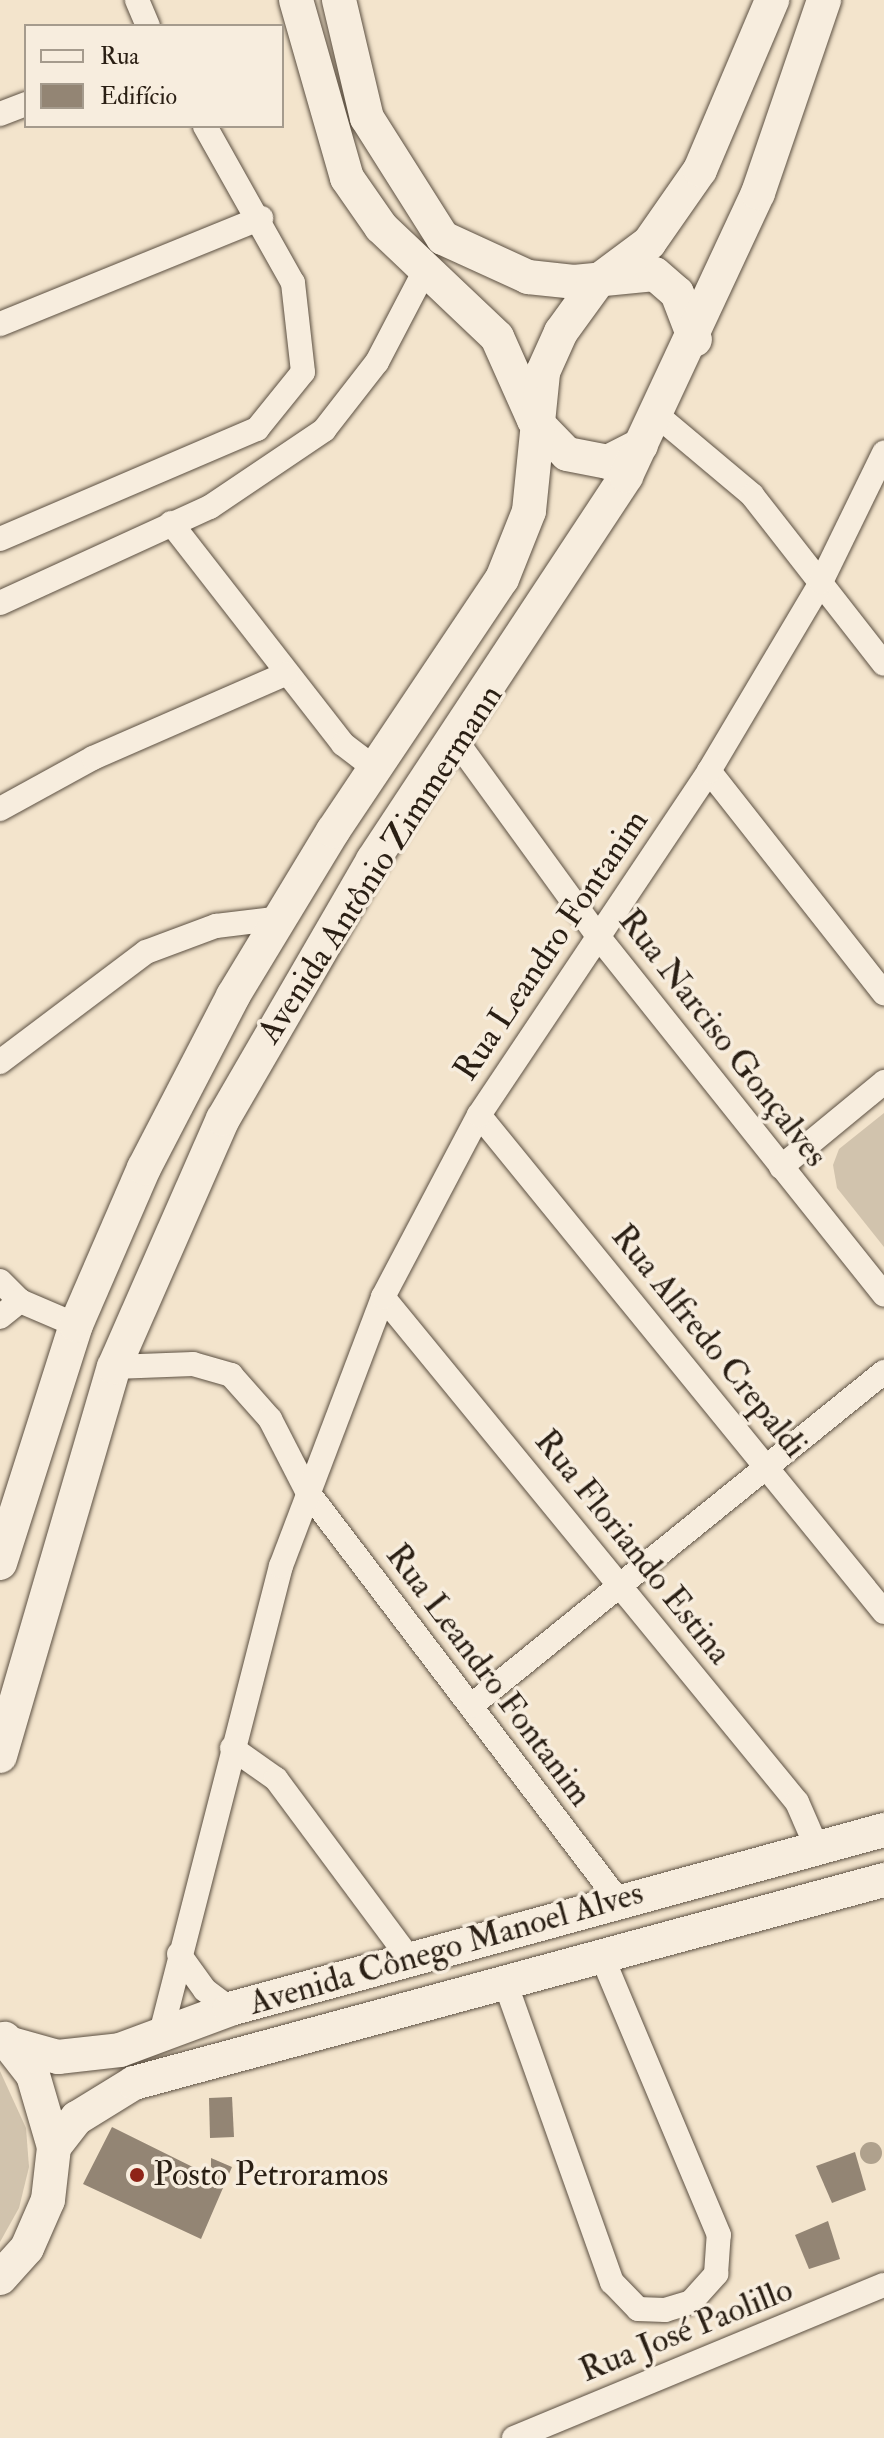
<!DOCTYPE html>
<meta charset="utf-8">
<style>
body{margin:0}
#map{position:relative;width:884px;height:2438px;overflow:hidden;background:#f3e4cc;font-family:"IM FELL Double Pica",serif}
div>[style]{position:absolute}
.green>*{inset:0;background:#d1c3ad}
.water>*{inset:0;background:#afa18d}
.round{border-radius:50%}
.building>*{inset:0;background:#938574}
.roads{filter:drop-shadow(0 0 2px #5c5042) drop-shadow(0 0 2px #5c5042)}
.street>*{height:24px;margin:-12px;padding:0 12px;transform-origin:12px;border-radius:12px;background:#f7edde}
.secondary>*{height:34px;margin:-17px;padding:0 17px;transform-origin:17px;border-radius:17px;background:#f7edde}
.dots>*{width:22px;height:22px;translate:-50% -50%;box-sizing:border-box;border:4px solid #f7edde;border-radius:50%}
span{translate:-50% -50%;white-space:nowrap;text-align:center;line-height:1.15;-webkit-text-stroke:7px #f7edde;paint-order:stroke}
.street-label{font-size:34px;color:#2a1f14}
.poi-label{font-size:34px;color:#2a1f14}
.left{translate:0 -50%;text-align:left}
.legend{position:absolute;left:24px;top:24px;width:260px;height:104px;box-sizing:border-box;background:#f7edde;border:2px solid #a59b8d;margin:0;padding:10px 14px;list-style:none;font-size:24px;color:#2a1f14}
.legend li{display:flex;align-items:center;gap:16px;height:40px}
.legend b{width:40px;border:2px solid #a59b8d}
</style>
<div id="map">
<div class="green">
<i style="clip-path:polygon(884px 1113px,884px 1247px,837px 1188px,833px 1165px,839px 1149px)"></i>
<i style="clip-path:polygon(0 2071px,26px 2128px,29px 2167px,19px 2208px,0 2242px)"></i>
</div>
<div class="water">
<i class="round" style="left:860px;top:2142px;width:22px;height:22px"></i>
</div>
<div class="building">
<i style="clip-path:polygon(232px 2097px,234px 2137px,210px 2138px,209px 2098px)"></i>
<i style="clip-path:polygon(112px 2127px,211px 2176px,211px 2158px,232px 2167px,201px 2239px,83px 2184px)"></i>
<i style="clip-path:polygon(855px 2152px,866px 2190px,832px 2203px,816px 2166px)"></i>
<i style="clip-path:polygon(828px 2221px,840px 2259px,809px 2269px,795px 2235px)"></i>
</div>
<div class="roads">
<div class="street">
<i style="left:137px;top:0;width:28px;rotate:67deg"></i>
<i style="left:0;top:114px;width:28px;rotate:-21deg"></i>
<i style="left:0;top:324px;width:282px;rotate:-22.1deg"></i>
<i style="left:658px;top:416px;width:123px;rotate:40deg"></i>
<i style="left:752px;top:495px;width:214px;rotate:52deg"></i>
<i style="left:171px;top:523px;width:280px;rotate:52.1deg"></i>
<i style="left:343px;top:744px;width:43px;rotate:37.4deg"></i>
<i style="left:0;top:539px;width:280px;rotate:-23.2deg"></i>
<i style="left:257px;top:429px;width:73px;rotate:-51.1deg"></i>
<i style="left:303px;top:372px;width:90px;rotate:-96.4deg"></i>
<i style="left:293px;top:283px;width:180px;rotate:-119.3deg"></i>
<i style="left:0;top:603px;width:231px;rotate:-24.6deg"></i>
<i style="left:210px;top:507px;width:138px;rotate:-34deg"></i>
<i style="left:324px;top:430px;width:86px;rotate:-52.1deg"></i>
<i style="left:377px;top:362px;width:99px;rotate:-62.4deg"></i>
<i style="left:457px;top:742px;width:238px;rotate:54deg"></i>
<i style="left:597px;top:935px;width:460px;rotate:51.4deg"></i>
<i style="left:709px;top:771px;width:283px;rotate:51.8deg"></i>
<i style="left:0;top:809px;width:106px;rotate:-28.7deg"></i>
<i style="left:93px;top:758px;width:210px;rotate:-23.6deg"></i>
<i style="left:0;top:1062px;width:183px;rotate:-37deg"></i>
<i style="left:146px;top:952px;width:75px;rotate:-20.4deg"></i>
<i style="left:216px;top:926px;width:65px;rotate:-7deg"></i>
<i style="left:479px;top:1115px;width:641px;rotate:50.82deg"></i>
<i style="left:781px;top:1167px;width:134px;rotate:-39.5deg"></i>
<i style="left:0;top:1281px;width:28px;rotate:45deg"></i>
<i style="left:20px;top:1301px;width:61px;rotate:23.2deg"></i>
<i style="left:383px;top:1297px;width:653px;rotate:50.66deg"></i>
<i style="left:797px;top:1802px;width:50px;rotate:66.5deg"></i>
<i style="left:0;top:1317px;width:26px;rotate:-39deg"></i>
<i style="left:114px;top:1367px;width:79px;rotate:-2.2deg"></i>
<i style="left:193px;top:1364px;width:40px;rotate:16deg"></i>
<i style="left:231px;top:1375px;width:59px;rotate:48.4deg"></i>
<i style="left:270px;top:1419px;width:81px;rotate:62.8deg"></i>
<i style="left:307px;top:1491px;width:514px;rotate:52.75deg"></i>
<i style="left:472px;top:1705px;width:530px;rotate:-38.95deg"></i>
<i style="left:232px;top:1748px;width:54px;rotate:35.2deg"></i>
<i style="left:276px;top:1779px;width:227px;rotate:53.4deg"></i>
<i style="left:179px;top:1954px;width:44px;rotate:54.2deg"></i>
<i style="left:205px;top:1990px;width:31px;rotate:37deg"></i>
<i style="left:505px;top:1982px;width:319px;rotate:70.4deg"></i>
<i style="left:612px;top:2282px;width:37px;rotate:46deg"></i>
<i style="left:638px;top:2309px;width:27px;rotate:2deg"></i>
<i style="left:665px;top:2310px;width:27px;rotate:-17deg"></i>
<i style="left:691px;top:2302px;width:38px;rotate:-48deg"></i>
<i style="left:716px;top:2274px;width:39px;rotate:-86deg"></i>
<i style="left:719px;top:2235px;width:303px;rotate:-112.8deg"></i>
<i style="left:161px;top:2033px;width:482px;rotate:-75.6deg"></i>
<i style="left:281px;top:1566px;width:288px;rotate:-69.2deg"></i>
<i style="left:383px;top:1297px;width:206px;rotate:-62.2deg"></i>
<i style="left:479px;top:1115px;width:414px;rotate:-56.2deg"></i>
<i style="left:709px;top:771px;width:220px;rotate:-59.3deg"></i>
<i style="left:821px;top:582px;width:144px;rotate:-64deg"></i>
<i style="left:514px;top:2438px;width:400px;rotate:-22.5deg"></i>
</div>
<div class="secondary">
<i style="left:296px;top:0;width:185px;rotate:74deg"></i>
<i style="left:347px;top:178px;width:60px;rotate:55.2deg"></i>
<i style="left:381px;top:227px;width:160px;rotate:43.5deg"></i>
<i style="left:497px;top:337px;width:91px;rotate:66deg"></i>
<i style="left:534px;top:420px;width:47px;rotate:45.9deg"></i>
<i style="left:567px;top:454px;width:42px;rotate:11deg"></i>
<i style="left:608px;top:462px;width:37px;rotate:-27deg"></i>
<i style="left:339px;top:0;width:121px;rotate:76.7deg"></i>
<i style="left:367px;top:118px;width:142px;rotate:57.7deg"></i>
<i style="left:443px;top:238px;width:94px;rotate:24.6deg"></i>
<i style="left:528px;top:277px;width:46px;rotate:6.2deg"></i>
<i style="left:574px;top:282px;width:81px;rotate:-5.6deg"></i>
<i style="left:655px;top:274px;width:29px;rotate:41deg"></i>
<i style="left:677px;top:293px;width:50px;rotate:69deg"></i>
<i style="left:0;top:1563px;width:250px;rotate:-72.3deg"></i>
<i style="left:76px;top:1325px;width:171px;rotate:-66.6deg"></i>
<i style="left:144px;top:1168px;width:194px;rotate:-62.6deg"></i>
<i style="left:233px;top:996px;width:193px;rotate:-58.8deg"></i>
<i style="left:333px;top:831px;width:303px;rotate:-56.2deg"></i>
<i style="left:502px;top:579px;width:73px;rotate:-68.3deg"></i>
<i style="left:529px;top:511px;width:140px;rotate:-84.2deg"></i>
<i style="left:543px;top:372px;width:44px;rotate:-65.8deg"></i>
<i style="left:561px;top:332px;width:63px;rotate:-54deg"></i>
<i style="left:598px;top:281px;width:64px;rotate:-36.7deg"></i>
<i style="left:649px;top:243px;width:89px;rotate:-55.1deg"></i>
<i style="left:700px;top:170px;width:185px;rotate:-67deg"></i>
<i style="left:0;top:1756px;width:405px;rotate:-73.7deg"></i>
<i style="left:114px;top:1367px;width:271px;rotate:-66.3deg"></i>
<i style="left:223px;top:1119px;width:299px;rotate:-59.9deg"></i>
<i style="left:373px;top:860px;width:460px;rotate:-56.6deg"></i>
<i style="left:626px;top:476px;width:312px;rotate:-65deg"></i>
<i style="left:758px;top:193px;width:204px;rotate:-71.1deg"></i>
<i style="left:11px;top:2044px;width:49px;rotate:15.5deg"></i>
<i style="left:58px;top:2057px;width:62px;rotate:-6.4deg"></i>
<i style="left:120px;top:2050px;width:117px;rotate:-20.4deg"></i>
<i style="left:230px;top:2009px;width:678px;rotate:-15.31deg"></i>
<i style="left:54px;top:2147px;width:37px;rotate:-52deg"></i>
<i style="left:77px;top:2118px;width:67px;rotate:-31.6deg"></i>
<i style="left:134px;top:2083px;width:777px;rotate:-15.15deg"></i>
<i style="left:0;top:2278px;width:40px;rotate:-48deg"></i>
<i style="left:27px;top:2248px;width:52px;rotate:-66.4deg"></i>
<i style="left:48px;top:2200px;width:53px;rotate:-83.5deg"></i>
<i style="left:54px;top:2147px;width:75px;rotate:-106.3deg"></i>
<i style="left:33px;top:2075px;width:46px;rotate:-127.9deg"></i>
</div>
</div>
<div class="dots">
<i style="left:137px;top:2175px;background:#8f2418"></i>
</div>
<div class="street-label">
<span style="left:380px;top:864px;rotate:-57deg">Avenida Antônio Zimmermann</span>
<span style="left:551px;top:945px;rotate:-56deg">Rua Leandro Fontanim</span>
<span style="left:723px;top:1038px;rotate:52deg">Rua Narciso Gonçalves</span>
<span style="left:709px;top:1341px;rotate:51deg">Rua Alfredo Crepaldi</span>
<span style="left:633px;top:1547px;rotate:51deg">Rua Floriando Estina</span>
<span style="left:489px;top:1675px;rotate:53deg">Rua Leandro Fontanim</span>
<span style="left:446px;top:1948px;rotate:-16deg">Avenida Cônego Manoel Alves</span>
<span style="left:686px;top:2330px;rotate:-22deg">Rua José Paolillo</span>
</div>
<div class="poi-label">
<span class="left" style="left:153px;top:2175px">Posto Petroramos</span>
</div>
<ul class="legend">
<li><b style="height:10px;background:#f7edde"></b>Rua</li>
<li><b style="height:22px;background:#938574"></b>Edifício</li>
</ul>
</div>
